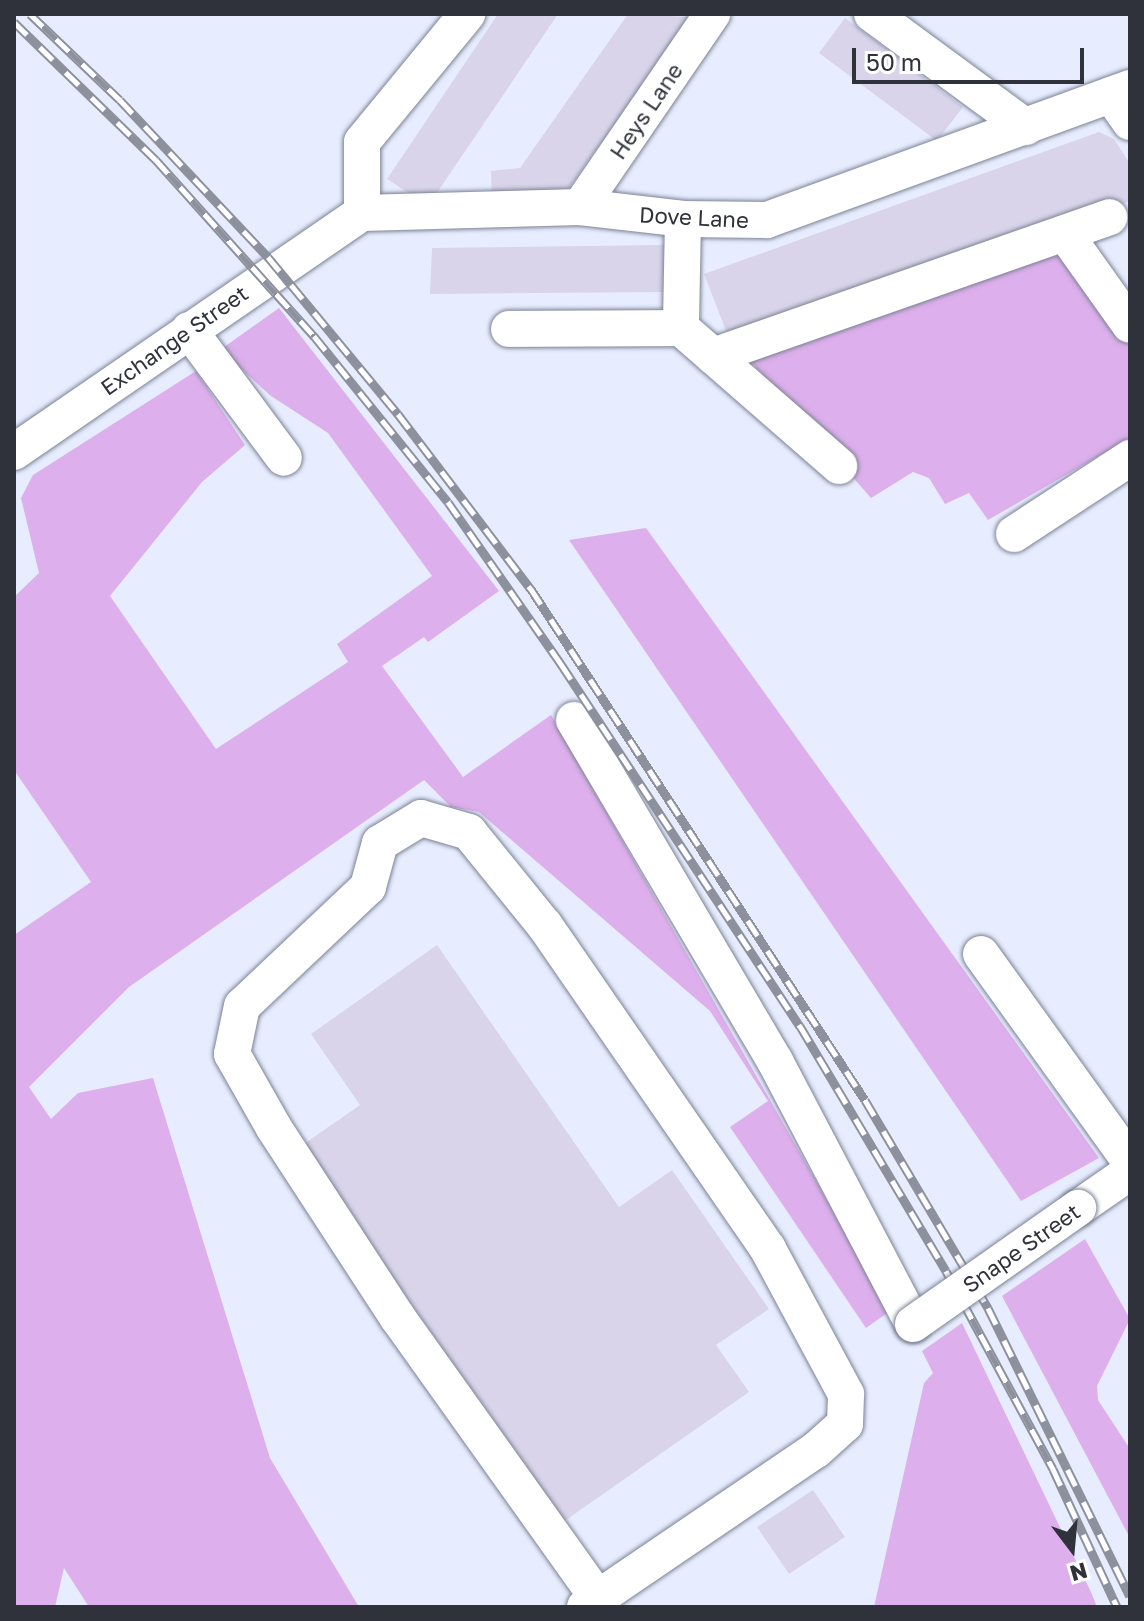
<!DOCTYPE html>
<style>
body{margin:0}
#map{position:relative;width:1144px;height:1621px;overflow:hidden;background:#e7edfe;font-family:"Golos Text",sans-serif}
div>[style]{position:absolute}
.green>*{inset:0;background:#ddafec}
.building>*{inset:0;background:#d9d4ea}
.roads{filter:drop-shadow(0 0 2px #7c8295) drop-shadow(0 0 2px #7c8295)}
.minor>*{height:36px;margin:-18px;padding:0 18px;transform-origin:18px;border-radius:18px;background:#fff}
.rail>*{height:9px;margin-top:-4.5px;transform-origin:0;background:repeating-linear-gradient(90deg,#fff 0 18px,#8d919e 0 36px);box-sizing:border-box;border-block:2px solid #8d919e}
.bridges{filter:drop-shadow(0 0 2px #7c8295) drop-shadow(0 0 2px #7c8295)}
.minor-bridge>*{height:36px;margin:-18px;padding:0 18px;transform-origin:18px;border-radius:18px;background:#fff}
span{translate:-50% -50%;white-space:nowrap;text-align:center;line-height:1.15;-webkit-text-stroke:7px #fff;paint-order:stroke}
.street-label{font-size:22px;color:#30323b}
.frame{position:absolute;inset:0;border:16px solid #30323b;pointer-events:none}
.north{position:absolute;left:1032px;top:1509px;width:80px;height:80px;-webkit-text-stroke:6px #fff;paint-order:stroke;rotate:164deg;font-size:22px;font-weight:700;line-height:32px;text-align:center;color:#30323b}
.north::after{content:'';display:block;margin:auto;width:28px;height:36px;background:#30323b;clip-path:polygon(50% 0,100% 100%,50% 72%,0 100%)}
.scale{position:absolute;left:852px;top:48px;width:232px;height:36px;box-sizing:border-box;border:4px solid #30323b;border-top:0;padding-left:10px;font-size:24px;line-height:28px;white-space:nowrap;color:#30323b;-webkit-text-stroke:6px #fff;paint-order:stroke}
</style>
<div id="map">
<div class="green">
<i style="clip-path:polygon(1052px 246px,1130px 345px,1130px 438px,988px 520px,969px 493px,945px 504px,929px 478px,913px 472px,871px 498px,747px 357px)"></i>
<i style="clip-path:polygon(279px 308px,499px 591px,428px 642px,424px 637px,382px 666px,463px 777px,551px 715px,890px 1311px,866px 1328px,730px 1127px,768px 1101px,710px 1011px,479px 812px,451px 807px,424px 780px,129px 987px,29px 1087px,51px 1119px,78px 1093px,153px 1078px,270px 1458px,359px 1607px,89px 1607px,64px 1568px,55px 1607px,14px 1607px,14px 935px,91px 882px,14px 770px,14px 597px,39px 573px,21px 498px,33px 475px,196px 371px,245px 445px,202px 482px,110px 596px,216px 749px,348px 662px,337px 644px,432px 576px,328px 433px,271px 396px,220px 350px)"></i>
<i style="clip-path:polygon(646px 528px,1099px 1158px,1021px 1201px,569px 540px)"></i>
<i style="clip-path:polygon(1085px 1239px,1130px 1319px,1097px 1386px,1098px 1400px,1130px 1449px,1130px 1538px,1002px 1296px)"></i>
<i style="clip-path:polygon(962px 1323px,1091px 1592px,1097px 1607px,874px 1607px,924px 1383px,933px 1373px,922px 1351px)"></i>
</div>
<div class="building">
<i style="clip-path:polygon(498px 14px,558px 14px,428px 206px,387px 179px)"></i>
<i style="clip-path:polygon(628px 14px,691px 17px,566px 192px,492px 197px,491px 171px,520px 168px)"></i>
<i style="clip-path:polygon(845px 18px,963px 107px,937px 141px,819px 53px)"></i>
<i style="clip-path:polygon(1099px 132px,1114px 139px,1130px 164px,1130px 201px,730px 341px,704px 274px)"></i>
<i style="clip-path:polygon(664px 245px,665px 292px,430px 294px,432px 248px)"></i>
<i style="clip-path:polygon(437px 945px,619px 1207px,672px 1170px,769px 1309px,716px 1345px,749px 1392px,563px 1522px,301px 1146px,360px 1105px,311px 1034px)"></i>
<i style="clip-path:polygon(813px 1490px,845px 1537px,789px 1574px,757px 1527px)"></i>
</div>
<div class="roads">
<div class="minor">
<i style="left:872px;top:14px;width:191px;rotate:36.3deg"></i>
<i style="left:1111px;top:95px;width:33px;rotate:55deg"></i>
<i style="left:580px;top:207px;width:234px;rotate:-55.6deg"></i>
<i style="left:362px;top:213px;width:71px;rotate:-90deg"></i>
<i style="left:362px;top:142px;width:166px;rotate:-50.6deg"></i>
<i style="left:683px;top:219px;width:109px;rotate:91.1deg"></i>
<i style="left:681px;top:328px;width:210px;rotate:41.1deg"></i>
<i style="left:1066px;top:235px;width:110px;rotate:54.6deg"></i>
<i style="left:509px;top:329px;width:172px;rotate:-0.3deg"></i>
<i style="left:189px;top:330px;width:159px;rotate:53.4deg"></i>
<i style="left:713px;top:356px;width:420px;rotate:-19.3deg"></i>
<i style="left:14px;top:452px;width:422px;rotate:-34.5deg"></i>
<i style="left:362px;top:213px;width:218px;rotate:-1.6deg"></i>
<i style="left:580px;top:207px;width:104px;rotate:6.6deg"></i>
<i style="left:683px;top:219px;width:84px;rotate:0.7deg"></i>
<i style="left:767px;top:220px;width:386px;rotate:-20deg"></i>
<i style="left:1014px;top:534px;width:139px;rotate:-33.2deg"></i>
<i style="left:574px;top:720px;width:396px;rotate:59.5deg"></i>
<i style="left:775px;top:1061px;width:297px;rotate:62.3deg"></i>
<i style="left:981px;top:954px;width:255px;rotate:54.3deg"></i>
<i style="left:1078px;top:1208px;width:63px;rotate:-34.7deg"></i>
<i style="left:585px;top:1607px;width:16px;rotate:-35deg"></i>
<i style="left:598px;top:1598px;width:263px;rotate:-34.2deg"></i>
<i style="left:816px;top:1450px;width:39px;rotate:-42deg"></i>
<i style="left:845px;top:1424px;width:30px;rotate:-88deg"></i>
<i style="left:846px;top:1394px;width:165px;rotate:-118.3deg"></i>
<i style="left:768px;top:1249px;width:393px;rotate:-124.6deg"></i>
<i style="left:545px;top:926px;width:121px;rotate:-129deg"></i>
<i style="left:469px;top:832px;width:50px;rotate:-163.7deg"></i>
<i style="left:421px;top:818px;width:48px;rotate:148.6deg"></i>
<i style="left:380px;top:843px;width:46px;rotate:105.3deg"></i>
<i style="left:368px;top:887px;width:173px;rotate:136.6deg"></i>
<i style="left:242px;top:1006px;width:49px;rotate:101.8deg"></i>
<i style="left:232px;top:1054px;width:85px;rotate:60.4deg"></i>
<i style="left:274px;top:1128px;width:227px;rotate:56.9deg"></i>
<i style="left:398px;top:1318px;width:344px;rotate:54.5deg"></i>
</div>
</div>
<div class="rail">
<i style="left:30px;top:14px;width:124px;rotate:43.7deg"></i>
<i style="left:120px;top:100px;width:216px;rotate:46.7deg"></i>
<i style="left:268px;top:257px;width:204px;rotate:50.4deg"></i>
<i style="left:398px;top:414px;width:220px;rotate:52.8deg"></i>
<i style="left:531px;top:589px;width:610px;rotate:56.83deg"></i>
<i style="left:865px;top:1100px;width:242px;rotate:59.4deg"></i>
<i style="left:988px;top:1308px;width:321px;rotate:63.8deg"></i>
<i style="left:14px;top:22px;width:198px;rotate:44.2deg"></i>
<i style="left:156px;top:160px;width:237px;rotate:48.1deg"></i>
<i style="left:314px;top:336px;width:213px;rotate:51.1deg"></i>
<i style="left:448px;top:502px;width:198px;rotate:55.1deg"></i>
<i style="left:561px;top:664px;width:434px;rotate:56.6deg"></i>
<i style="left:800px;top:1026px;width:285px;rotate:59.2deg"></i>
<i style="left:946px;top:1271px;width:225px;rotate:61.6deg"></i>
<i style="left:1053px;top:1469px;width:152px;rotate:65.1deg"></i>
</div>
<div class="bridges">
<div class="minor-bridge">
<i style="left:913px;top:1324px;width:202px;rotate:-35.1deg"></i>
</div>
</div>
<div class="street-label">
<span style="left:646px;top:111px;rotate:-56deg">Heys Lane</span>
<span style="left:694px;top:217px;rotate:3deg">Dove Lane</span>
<span style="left:174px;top:340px;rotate:-35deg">Exchange Street</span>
<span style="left:1021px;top:1248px;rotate:-35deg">Snape Street</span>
</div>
<div class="frame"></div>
<div class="north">N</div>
<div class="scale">50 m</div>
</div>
